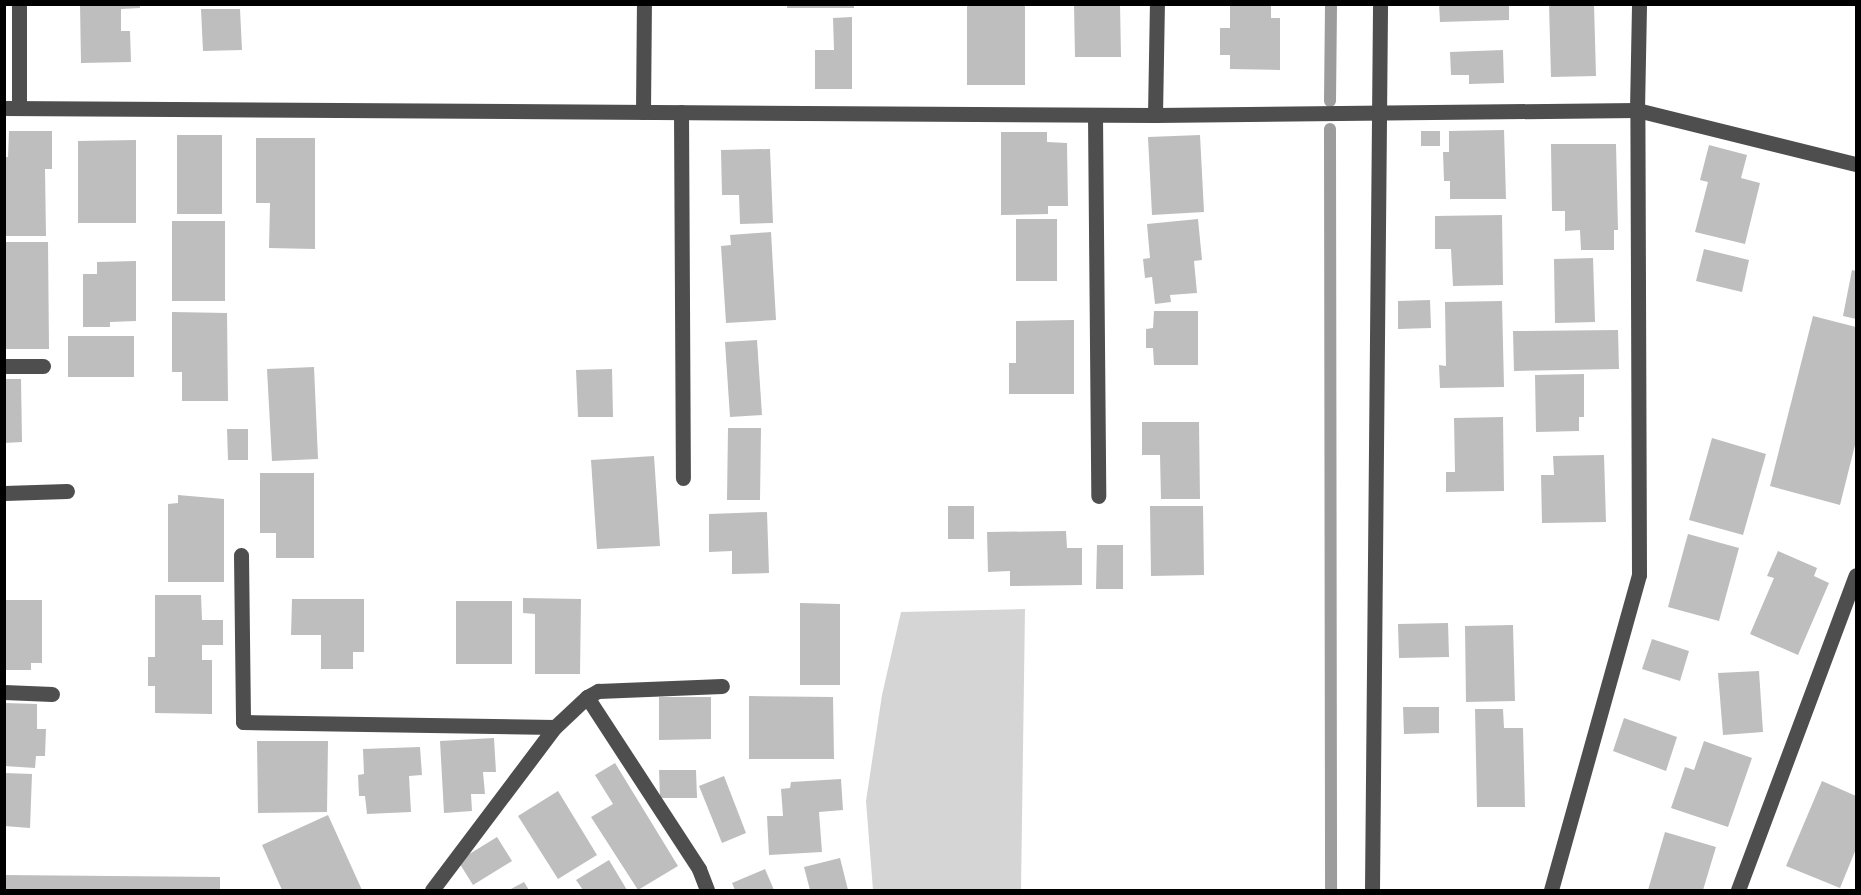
<!DOCTYPE html>
<style>
body{margin:0}
#map{position:relative;width:1861px;height:895px;overflow:hidden;background:#fff;font-family:"IBM Plex Sans",sans-serif}
div>[style]{position:absolute}
.green>*{inset:0;background:#d5d5d5}
.stream>*{height:12px;margin:-6px;padding:0 6px;transform-origin:6px;border-radius:6px;background:#9c9c9c}
.building>*{inset:0;background:#bebebe}
.minor>*{height:15px;margin:-7.5px;padding:0 7.5px;transform-origin:7.5px;border-radius:7.5px;background:#4e4e4e}
span{translate:-50% -50%;white-space:nowrap;text-align:center;line-height:1.15;-webkit-text-stroke:4.5px #fff;paint-order:stroke}
.frame{position:absolute;inset:0;border:6px solid #000;pointer-events:none}
</style>
<div id="map">
<div class="green">
<i style="clip-path:polygon(1025px 609px,1021px 890px,873px 890px,866px 801px,882px 695px,901px 612px)"></i>
</div>
<div class="stream">
<i style="left:1330px;top:101px;width:97px;rotate:-89.4deg"></i>
<i style="left:1330px;top:129px;width:761px;rotate:89.92deg"></i>
</div>
<div class="building">
<i style="clip-path:polygon(80px 4px,140px 4px,140px 8px,121px 9px,121px 31px,130px 31px,131px 62px,81px 63px)"></i>
<i style="clip-path:polygon(787px 4px,854px 4px,854px 8px,787px 8px)"></i>
<i style="clip-path:polygon(967px 4px,1025px 4px,1025px 85px,967px 85px)"></i>
<i style="clip-path:polygon(1074px 4px,1120px 4px,1121px 57px,1075px 57px)"></i>
<i style="clip-path:polygon(1230px 4px,1271px 4px,1271px 18px,1280px 18px,1280px 70px,1230px 69px,1230px 55px,1220px 55px,1220px 28px,1230px 28px)"></i>
<i style="clip-path:polygon(1439px 4px,1509px 4px,1509px 20px,1440px 22px)"></i>
<i style="clip-path:polygon(1549px 4px,1594px 4px,1596px 76px,1551px 77px)"></i>
<i style="clip-path:polygon(201px 9px,240px 9px,242px 50px,203px 51px)"></i>
<i style="clip-path:polygon(852px 17px,852px 89px,815px 89px,815px 50px,834px 50px,833px 18px)"></i>
<i style="clip-path:polygon(1503px 50px,1504px 83px,1469px 84px,1469px 75px,1451px 75px,1450px 52px)"></i>
<i style="clip-path:polygon(1504px 130px,1506px 199px,1450px 199px,1450px 181px,1444px 181px,1443px 152px,1449px 152px,1449px 131px)"></i>
<i style="clip-path:polygon(9px 131px,52px 131px,52px 169px,45px 169px,46px 236px,4px 236px,4px 157px,8px 157px)"></i>
<i style="clip-path:polygon(1421px 131px,1440px 131px,1440px 146px,1421px 146px)"></i>
<i style="clip-path:polygon(1001px 132px,1047px 132px,1047px 142px,1067px 143px,1068px 206px,1048px 206px,1048px 214px,1001px 215px)"></i>
<i style="clip-path:polygon(177px 135px,222px 135px,222px 214px,177px 214px)"></i>
<i style="clip-path:polygon(1200px 135px,1204px 212px,1152px 215px,1148px 137px)"></i>
<i style="clip-path:polygon(256px 138px,315px 138px,315px 249px,269px 248px,270px 203px,256px 203px)"></i>
<i style="clip-path:polygon(136px 140px,136px 223px,78px 223px,78px 141px)"></i>
<i style="clip-path:polygon(1551px 144px,1616px 144px,1618px 230px,1614px 230px,1614px 250px,1581px 250px,1580px 230px,1565px 231px,1565px 211px,1552px 211px)"></i>
<i style="clip-path:polygon(1709px 145px,1747px 155px,1741px 178px,1760px 183px,1745px 244px,1695px 232px,1708px 182px,1700px 180px)"></i>
<i style="clip-path:polygon(770px 149px,773px 223px,740px 224px,739px 195px,722px 195px,721px 150px)"></i>
<i style="clip-path:polygon(1502px 215px,1503px 285px,1453px 286px,1451px 249px,1435px 249px,1435px 216px)"></i>
<i style="clip-path:polygon(1016px 219px,1057px 219px,1057px 281px,1016px 281px)"></i>
<i style="clip-path:polygon(1198px 219px,1202px 260px,1194px 261px,1197px 293px,1170px 295px,1171px 302px,1155px 304px,1152px 277px,1145px 278px,1143px 259px,1150px 258px,1147px 224px)"></i>
<i style="clip-path:polygon(172px 221px,225px 221px,225px 301px,172px 301px)"></i>
<i style="clip-path:polygon(771px 232px,776px 320px,726px 323px,721px 246px,731px 245px,730px 235px)"></i>
<i style="clip-path:polygon(4px 242px,48px 242px,49px 349px,4px 349px)"></i>
<i style="clip-path:polygon(1704px 249px,1749px 260px,1742px 292px,1696px 281px)"></i>
<i style="clip-path:polygon(1593px 258px,1595px 322px,1555px 323px,1554px 259px)"></i>
<i style="clip-path:polygon(136px 261px,136px 321px,110px 322px,110px 327px,83px 327px,83px 274px,97px 274px,97px 262px)"></i>
<i style="clip-path:polygon(1852px 270px,1856px 271px,1856px 319px,1843px 316px)"></i>
<i style="clip-path:polygon(1430px 300px,1431px 328px,1398px 329px,1398px 301px)"></i>
<i style="clip-path:polygon(1502px 301px,1504px 387px,1440px 388px,1439px 365px,1446px 366px,1445px 302px)"></i>
<i style="clip-path:polygon(1154px 311px,1198px 311px,1198px 365px,1154px 365px,1153px 348px,1146px 348px,1146px 329px,1153px 328px)"></i>
<i style="clip-path:polygon(172px 312px,227px 313px,228px 401px,182px 401px,182px 372px,172px 372px)"></i>
<i style="clip-path:polygon(1813px 316px,1856px 327px,1856px 441px,1840px 505px,1770px 486px)"></i>
<i style="clip-path:polygon(1074px 320px,1074px 394px,1009px 394px,1009px 363px,1016px 363px,1016px 321px)"></i>
<i style="clip-path:polygon(1618px 330px,1619px 369px,1514px 371px,1513px 331px)"></i>
<i style="clip-path:polygon(68px 336px,134px 336px,134px 377px,68px 377px)"></i>
<i style="clip-path:polygon(757px 340px,762px 415px,730px 417px,725px 342px)"></i>
<i style="clip-path:polygon(314px 367px,318px 459px,272px 461px,267px 369px)"></i>
<i style="clip-path:polygon(612px 369px,613px 417px,578px 417px,576px 370px)"></i>
<i style="clip-path:polygon(1584px 374px,1584px 417px,1579px 417px,1579px 431px,1536px 432px,1535px 375px)"></i>
<i style="clip-path:polygon(4px 379px,21px 379px,22px 442px,4px 443px)"></i>
<i style="clip-path:polygon(1503px 417px,1504px 491px,1446px 492px,1446px 472px,1455px 472px,1454px 418px)"></i>
<i style="clip-path:polygon(1142px 422px,1199px 422px,1200px 499px,1161px 499px,1160px 455px,1142px 455px)"></i>
<i style="clip-path:polygon(728px 428px,761px 428px,760px 500px,727px 500px)"></i>
<i style="clip-path:polygon(227px 429px,248px 429px,248px 460px,228px 460px)"></i>
<i style="clip-path:polygon(1712px 438px,1766px 454px,1743px 535px,1689px 520px)"></i>
<i style="clip-path:polygon(1604px 455px,1606px 522px,1542px 523px,1541px 475px,1554px 475px,1553px 456px)"></i>
<i style="clip-path:polygon(654px 456px,660px 546px,597px 549px,591px 460px)"></i>
<i style="clip-path:polygon(260px 473px,314px 473px,314px 558px,276px 558px,276px 533px,260px 533px)"></i>
<i style="clip-path:polygon(178px 495px,224px 499px,224px 582px,168px 582px,168px 504px,178px 503px)"></i>
<i style="clip-path:polygon(948px 506px,974px 506px,974px 539px,948px 539px)"></i>
<i style="clip-path:polygon(1150px 506px,1203px 506px,1204px 575px,1151px 576px)"></i>
<i style="clip-path:polygon(767px 512px,769px 573px,732px 574px,732px 551px,709px 552px,709px 514px)"></i>
<i style="clip-path:polygon(1066px 531px,1067px 548px,1082px 548px,1082px 585px,1010px 586px,1010px 571px,988px 572px,987px 532px)"></i>
<i style="clip-path:polygon(1688px 534px,1739px 548px,1719px 621px,1668px 607px)"></i>
<i style="clip-path:polygon(1097px 545px,1123px 545px,1123px 589px,1096px 589px)"></i>
<i style="clip-path:polygon(1778px 551px,1817px 568px,1814px 576px,1829px 583px,1798px 655px,1750px 634px,1774px 578px,1767px 576px)"></i>
<i style="clip-path:polygon(155px 595px,201px 595px,202px 620px,223px 620px,223px 645px,202px 645px,202px 660px,212px 660px,212px 714px,155px 713px,155px 686px,148px 686px,148px 657px,155px 657px)"></i>
<i style="clip-path:polygon(523px 598px,581px 599px,580px 674px,535px 674px,535px 614px,523px 613px)"></i>
<i style="clip-path:polygon(292px 599px,364px 599px,364px 652px,353px 652px,353px 669px,321px 669px,321px 635px,291px 635px)"></i>
<i style="clip-path:polygon(6px 600px,42px 600px,42px 663px,31px 663px,31px 670px,4px 670px)"></i>
<i style="clip-path:polygon(456px 601px,512px 601px,512px 664px,456px 664px)"></i>
<i style="clip-path:polygon(800px 603px,840px 604px,840px 685px,800px 685px)"></i>
<i style="clip-path:polygon(1448px 623px,1449px 657px,1399px 658px,1398px 624px)"></i>
<i style="clip-path:polygon(1513px 625px,1515px 701px,1466px 702px,1465px 626px)"></i>
<i style="clip-path:polygon(1652px 639px,1689px 651px,1680px 681px,1642px 669px)"></i>
<i style="clip-path:polygon(1759px 671px,1763px 732px,1723px 735px,1718px 673px)"></i>
<i style="clip-path:polygon(749px 696px,833px 697px,834px 759px,749px 759px)"></i>
<i style="clip-path:polygon(659px 697px,711px 697px,711px 739px,659px 740px)"></i>
<i style="clip-path:polygon(4px 703px,37px 704px,37px 729px,46px 729px,45px 756px,36px 756px,35px 768px,4px 766px)"></i>
<i style="clip-path:polygon(1403px 707px,1439px 707px,1439px 733px,1404px 734px)"></i>
<i style="clip-path:polygon(1475px 709px,1503px 709px,1504px 728px,1523px 728px,1525px 807px,1477px 807px)"></i>
<i style="clip-path:polygon(1624px 718px,1677px 737px,1666px 771px,1613px 751px)"></i>
<i style="clip-path:polygon(494px 738px,496px 772px,483px 772px,485px 794px,471px 794px,472px 811px,444px 813px,440px 741px)"></i>
<i style="clip-path:polygon(257px 741px,328px 741px,327px 812px,258px 813px)"></i>
<i style="clip-path:polygon(1704px 741px,1752px 758px,1728px 827px,1671px 808px,1685px 767px,1694px 770px)"></i>
<i style="clip-path:polygon(420px 747px,422px 775px,409px 776px,411px 812px,367px 814px,365px 796px,359px 796px,358px 775px,364px 774px,363px 749px)"></i>
<i style="clip-path:polygon(615px 763px,678px 866px,638px 890px,591px 817px,613px 804px,595px 775px)"></i>
<i style="clip-path:polygon(659px 770px,696px 770px,697px 798px,660px 798px)"></i>
<i style="clip-path:polygon(4px 773px,32px 774px,30px 828px,4px 826px)"></i>
<i style="clip-path:polygon(724px 776px,746px 833px,722px 843px,699px 786px)"></i>
<i style="clip-path:polygon(841px 779px,843px 810px,819px 812px,822px 852px,769px 855px,767px 816px,783px 816px,781px 789px,790px 788px,791px 782px)"></i>
<i style="clip-path:polygon(1822px 781px,1856px 796px,1856px 849px,1840px 888px,1786px 866px)"></i>
<i style="clip-path:polygon(558px 791px,597px 855px,558px 879px,518px 816px)"></i>
<i style="clip-path:polygon(328px 815px,362px 890px,282px 890px,262px 845px)"></i>
<i style="clip-path:polygon(1665px 832px,1716px 847px,1703px 890px,1648px 890px)"></i>
<i style="clip-path:polygon(497px 837px,512px 861px,473px 885px,458px 861px)"></i>
<i style="clip-path:polygon(840px 858px,848px 890px,810px 890px,804px 867px)"></i>
<i style="clip-path:polygon(609px 860px,627px 890px,583px 890px,576px 880px)"></i>
<i style="clip-path:polygon(765px 869px,774px 890px,735px 890px,732px 883px)"></i>
<i style="clip-path:polygon(4px 875px,220px 877px,220px 890px,4px 890px)"></i>
<i style="clip-path:polygon(524px 882px,529px 890px,509px 890px)"></i>
</div>
<div class="minor">
<i style="left:4px;top:108px;width:1151px;rotate:0.35deg"></i>
<i style="left:1155px;top:115px;width:482px;rotate:-0.6deg"></i>
<i style="left:1637px;top:110px;width:226px;rotate:13.9deg"></i>
<i style="left:19px;top:108px;width:104px;rotate:-90deg"></i>
<i style="left:643px;top:112px;width:108px;rotate:-89.5deg"></i>
<i style="left:681px;top:112px;width:366px;rotate:89.7deg"></i>
<i style="left:1095px;top:115px;width:381px;rotate:89.5deg"></i>
<i style="left:1155px;top:115px;width:111px;rotate:-89deg"></i>
<i style="left:4px;top:366px;width:39px"></i>
<i style="left:4px;top:493px;width:63px;rotate:-1.8deg"></i>
<i style="left:241px;top:555px;width:167px;rotate:89.3deg"></i>
<i style="left:243px;top:722px;width:312px;rotate:0.9deg"></i>
<i style="left:4px;top:692px;width:48px;rotate:2.4deg"></i>
<i style="left:587px;top:697px;width:205px;rotate:56.9deg"></i>
<i style="left:699px;top:869px;width:22px;rotate:69deg"></i>
<i style="left:432px;top:890px;width:204px;rotate:-53deg"></i>
<i style="left:555px;top:727px;width:44px;rotate:-43.2deg"></i>
<i style="left:587px;top:697px;width:13px;rotate:-29deg"></i>
<i style="left:598px;top:691px;width:124px;rotate:-2.3deg"></i>
<i style="left:1372px;top:890px;width:886px;rotate:-89.48deg"></i>
<i style="left:1551px;top:890px;width:327px;rotate:-74.4deg"></i>
<i style="left:1639px;top:575px;width:465px;rotate:-90.2deg"></i>
<i style="left:1637px;top:110px;width:106px;rotate:-88.9deg"></i>
<i style="left:1738px;top:890px;width:336px;rotate:-69.5deg"></i>
</div>
<div class="frame"></div>
</div>
